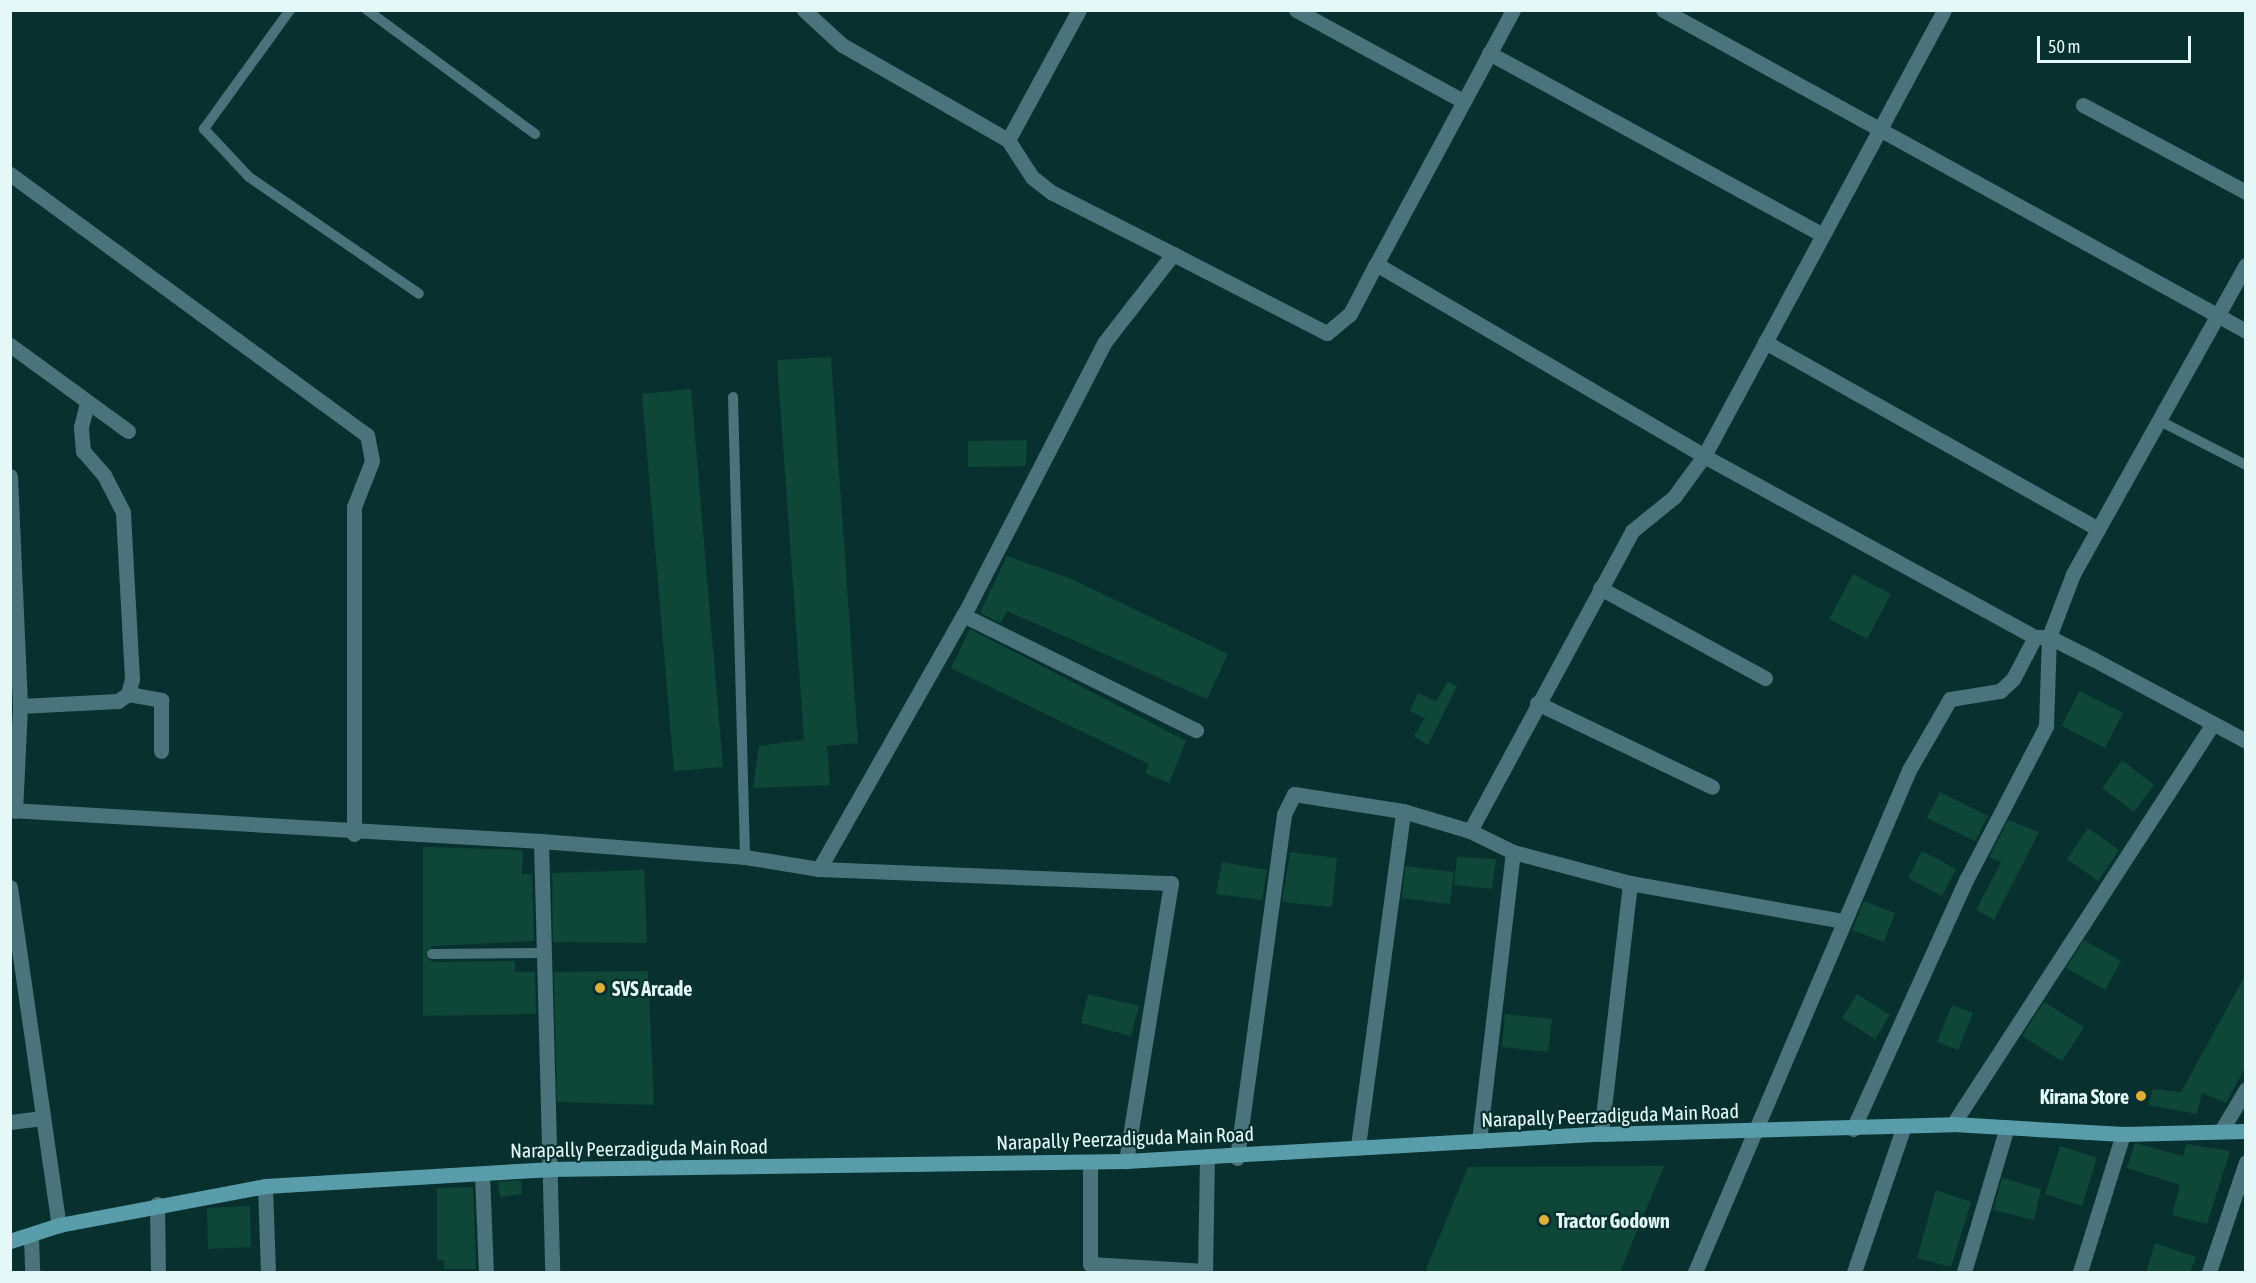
<!DOCTYPE html>
<style>
body{margin:0}
#map{position:relative;width:2256px;height:1283px;overflow:hidden;background:#08302f;font-family:"Asap Condensed",sans-serif}
div>[style]{position:absolute}
.building>*{inset:0;background:#0e4737}
.lane>*{height:10px;margin:-5px;padding:0 5px;transform-origin:5px;border-radius:5px;background:#4a737c}
.street>*{height:15px;margin:-7.5px;padding:0 7.5px;transform-origin:7.5px;border-radius:7.5px;background:#4a737c}
.secondary>*{height:15px;margin:-7.5px;padding:0 7.5px;transform-origin:7.5px;border-radius:7.5px;background:#599dab}
.dots>*{width:16px;height:16px;translate:-50% -50%;box-sizing:border-box;border:3px solid #08302f;border-radius:50%}
span{translate:-50% -50%;white-space:nowrap;text-align:center;line-height:1.15;-webkit-text-stroke:4.5px #08302f;paint-order:stroke}
.poi-label{font-size:20px;color:#e4f9f7;font-weight:700}
.left{translate:0 -50%;text-align:left}
.right{translate:-100% -50%;text-align:right}
.street-label{font-size:20px;color:#e4f9f7}
.frame{position:absolute;inset:0;border:12px solid #e4f9f7;pointer-events:none}
.scale{position:absolute;left:2037px;top:36px;width:154px;height:27px;box-sizing:border-box;border:3px solid #e4f9f7;border-top:0;padding-left:8px;font-size:18px;line-height:21px;white-space:nowrap;color:#e4f9f7;-webkit-text-stroke:4px #08302f;paint-order:stroke}
</style>
<div id="map">
<div class="building">
<i style="clip-path:polygon(831px 357px,858px 743px,827px 746px,830px 785px,753px 788px,759px 746px,804px 740px,777px 360px)"></i>
<i style="clip-path:polygon(691px 389px,723px 767px,674px 771px,642px 394px)"></i>
<i style="clip-path:polygon(1027px 440px,1026px 466px,968px 467px,968px 441px)"></i>
<i style="clip-path:polygon(1007px 556px,1069px 578px,1228px 654px,1207px 699px,1007px 611px,1001px 623px,980px 613px)"></i>
<i style="clip-path:polygon(1853px 574px,1891px 594px,1867px 639px,1829px 619px)"></i>
<i style="clip-path:polygon(970px 629px,1186px 741px,1169px 783px,1145px 773px,1149px 764px,951px 668px)"></i>
<i style="clip-path:polygon(1448px 681px,1457px 686px,1428px 745px,1414px 736px,1425px 718px,1410px 711px,1418px 693px,1436px 701px)"></i>
<i style="clip-path:polygon(2079px 691px,2123px 713px,2105px 748px,2062px 726px)"></i>
<i style="clip-path:polygon(2122px 760px,2154px 785px,2134px 812px,2102px 788px)"></i>
<i style="clip-path:polygon(1940px 792px,1988px 816px,1975px 841px,1927px 818px)"></i>
<i style="clip-path:polygon(2008px 820px,2039px 832px,1994px 920px,1976px 910px,2001px 862px,1989px 857px)"></i>
<i style="clip-path:polygon(2088px 828px,2119px 850px,2098px 881px,2067px 859px)"></i>
<i style="clip-path:polygon(423px 847px,523px 850px,522px 874px,532px 874px,534px 941px,432px 946px,425px 955px,432px 962px,515px 961px,515px 972px,535px 972px,536px 1014px,423px 1016px)"></i>
<i style="clip-path:polygon(1922px 851px,1956px 869px,1942px 896px,1908px 878px)"></i>
<i style="clip-path:polygon(1290px 852px,1337px 858px,1332px 907px,1282px 902px)"></i>
<i style="clip-path:polygon(1457px 857px,1496px 859px,1492px 889px,1454px 885px)"></i>
<i style="clip-path:polygon(1222px 862px,1267px 870px,1262px 900px,1216px 894px)"></i>
<i style="clip-path:polygon(1405px 866px,1454px 872px,1450px 904px,1402px 898px)"></i>
<i style="clip-path:polygon(644px 870px,647px 943px,553px 942px,552px 873px)"></i>
<i style="clip-path:polygon(1864px 901px,1895px 913px,1884px 942px,1852px 930px)"></i>
<i style="clip-path:polygon(2084px 940px,2121px 961px,2105px 990px,2066px 968px)"></i>
<i style="clip-path:polygon(648px 971px,654px 1105px,557px 1102px,554px 972px)"></i>
<i style="clip-path:polygon(2246px 974px,2246px 1066px,2226px 1103px,2202px 1093px,2197px 1114px,2148px 1105px,2153px 1089px,2181px 1092px)"></i>
<i style="clip-path:polygon(1088px 994px,1139px 1006px,1131px 1036px,1081px 1023px)"></i>
<i style="clip-path:polygon(1857px 994px,1890px 1015px,1875px 1039px,1842px 1018px)"></i>
<i style="clip-path:polygon(2044px 1002px,2084px 1027px,2062px 1061px,2022px 1036px)"></i>
<i style="clip-path:polygon(1952px 1005px,1973px 1013px,1958px 1050px,1937px 1042px)"></i>
<i style="clip-path:polygon(1505px 1014px,1552px 1019px,1548px 1052px,1502px 1047px)"></i>
<i style="clip-path:polygon(2135px 1143px,2183px 1156px,2186px 1144px,2230px 1151px,2207px 1224px,2172px 1215px,2180px 1185px,2127px 1168px)"></i>
<i style="clip-path:polygon(2060px 1146px,2097px 1158px,2082px 1206px,2045px 1194px)"></i>
<i style="clip-path:polygon(1664px 1166px,1620px 1272px,1425px 1272px,1468px 1167px)"></i>
<i style="clip-path:polygon(2002px 1178px,2041px 1189px,2034px 1220px,1993px 1210px)"></i>
<i style="clip-path:polygon(521px 1180px,522px 1194px,500px 1197px,498px 1182px)"></i>
<i style="clip-path:polygon(473px 1187px,476px 1269px,444px 1269px,444px 1260px,437px 1260px,437px 1188px)"></i>
<i style="clip-path:polygon(1936px 1190px,1971px 1202px,1951px 1267px,1917px 1258px)"></i>
<i style="clip-path:polygon(250px 1206px,251px 1247px,208px 1249px,207px 1208px)"></i>
<i style="clip-path:polygon(2155px 1243px,2196px 1257px,2190px 1272px,2146px 1272px)"></i>
</div>
<div class="lane">
<i style="left:290px;top:10px;width:147px;rotate:125.9deg"></i>
<i style="left:204px;top:129px;width:66px;rotate:46.8deg"></i>
<i style="left:249px;top:177px;width:206px;rotate:34.5deg"></i>
<i style="left:367px;top:10px;width:209px;rotate:36.4deg"></i>
<i style="left:733px;top:397px;width:460px;rotate:88.5deg"></i>
<i style="left:2158px;top:420px;width:99px;rotate:27.1deg"></i>
<i style="left:432px;top:954px;width:111px;rotate:-0.5deg"></i>
</div>
<div class="street">
<i style="left:1296px;top:10px;width:190px;rotate:28.6deg"></i>
<i style="left:1513px;top:10px;width:289px;rotate:118.3deg"></i>
<i style="left:1376px;top:264px;width:380px;rotate:30.3deg"></i>
<i style="left:1704px;top:456px;width:377px;rotate:28.7deg"></i>
<i style="left:2035px;top:637px;width:14px"></i>
<i style="left:2049px;top:637px;width:49px;rotate:26.6deg"></i>
<i style="left:2093px;top:659px;width:174px;rotate:28.2deg"></i>
<i style="left:1663px;top:10px;width:666px;rotate:28.84deg"></i>
<i style="left:1489px;top:53px;width:380px;rotate:28.6deg"></i>
<i style="left:2083px;top:105px;width:185px;rotate:28.1deg"></i>
<i style="left:1008px;top:140px;width:148px;rotate:-61.4deg"></i>
<i style="left:10px;top:174px;width:442px;rotate:36.2deg"></i>
<i style="left:367px;top:435px;width:26px;rotate:79deg"></i>
<i style="left:372px;top:461px;width:49px;rotate:111.4deg"></i>
<i style="left:354px;top:507px;width:327px;rotate:90deg"></i>
<i style="left:1173px;top:254px;width:173px;rotate:27.2deg"></i>
<i style="left:1327px;top:333px;width:30px;rotate:-40deg"></i>
<i style="left:1350px;top:314px;width:56px;rotate:-62.5deg"></i>
<i style="left:1765px;top:342px;width:382px;rotate:29.3deg"></i>
<i style="left:10px;top:345px;width:146px;rotate:36.1deg"></i>
<i style="left:10px;top:476px;width:230px;rotate:87.5deg"></i>
<i style="left:20px;top:706px;width:105px;rotate:92.7deg"></i>
<i style="left:1600px;top:588px;width:188px;rotate:28.6deg"></i>
<i style="left:963px;top:615px;width:260px;rotate:26.3deg"></i>
<i style="left:128px;top:694px;width:34px;rotate:10deg"></i>
<i style="left:161px;top:700px;width:51px;rotate:90deg"></i>
<i style="left:1537px;top:703px;width:194px;rotate:25.6deg"></i>
<i style="left:20px;top:706px;width:98px;rotate:-2.9deg"></i>
<i style="left:118px;top:701px;width:12px;rotate:-35deg"></i>
<i style="left:128px;top:694px;width:16px;rotate:-75deg"></i>
<i style="left:132px;top:679px;width:167px;rotate:-93.1deg"></i>
<i style="left:123px;top:512px;width:42px;rotate:-117.2deg"></i>
<i style="left:104px;top:475px;width:32px;rotate:-131deg"></i>
<i style="left:83px;top:451px;width:24px;rotate:-95deg"></i>
<i style="left:81px;top:427px;width:25px;rotate:-76deg"></i>
<i style="left:10px;top:810px;width:532px;rotate:3.34deg"></i>
<i style="left:541px;top:841px;width:205px;rotate:4.5deg"></i>
<i style="left:745px;top:857px;width:75px;rotate:9.2deg"></i>
<i style="left:819px;top:869px;width:306px;rotate:-60.4deg"></i>
<i style="left:970px;top:603px;width:292px;rotate:-62.7deg"></i>
<i style="left:1104px;top:343px;width:113px;rotate:-52.2deg"></i>
<i style="left:1173px;top:254px;width:137px;rotate:-153.1deg"></i>
<i style="left:1051px;top:192px;width:24px;rotate:-142deg"></i>
<i style="left:1032px;top:177px;width:44px;rotate:-123deg"></i>
<i style="left:1008px;top:140px;width:191px;rotate:-150.2deg"></i>
<i style="left:842px;top:45px;width:52px;rotate:-137.4deg"></i>
<i style="left:1470px;top:831px;width:341px;rotate:-61.6deg"></i>
<i style="left:1632px;top:531px;width:54px;rotate:-39deg"></i>
<i style="left:1674px;top:497px;width:51px;rotate:-53.8deg"></i>
<i style="left:1704px;top:456px;width:506px;rotate:-61.71deg"></i>
<i style="left:541px;top:841px;width:431px;rotate:88.5deg"></i>
<i style="left:819px;top:869px;width:352px;rotate:2.3deg"></i>
<i style="left:1171px;top:883px;width:282px;rotate:99.2deg"></i>
<i style="left:10px;top:887px;width:342px;rotate:81.8deg"></i>
<i style="left:10px;top:1122px;width:33px;rotate:-7deg"></i>
<i style="left:1953px;top:1124px;width:477px;rotate:-57deg"></i>
<i style="left:1853px;top:1129px;width:273px;rotate:-65.6deg"></i>
<i style="left:1966px;top:880px;width:174px;rotate:-62.5deg"></i>
<i style="left:2046px;top:726px;width:89px;rotate:-88.1deg"></i>
<i style="left:2049px;top:637px;width:67px;rotate:-69.1deg"></i>
<i style="left:2073px;top:574px;width:354px;rotate:-60.8deg"></i>
<i style="left:2221px;top:1131px;width:49px;rotate:-59.2deg"></i>
<i style="left:1601px;top:1134px;width:253px;rotate:-83.4deg"></i>
<i style="left:1479px;top:1141px;width:291px;rotate:-83.3deg"></i>
<i style="left:1358px;top:1146px;width:338px;rotate:-82.3deg"></i>
<i style="left:1237px;top:1158px;width:347px;rotate:-82.2deg"></i>
<i style="left:1284px;top:814px;width:22px;rotate:-63deg"></i>
<i style="left:1294px;top:794px;width:110px;rotate:8.9deg"></i>
<i style="left:1403px;top:811px;width:70px;rotate:16.6deg"></i>
<i style="left:1470px;top:831px;width:48px;rotate:26deg"></i>
<i style="left:1513px;top:852px;width:121px;rotate:14.8deg"></i>
<i style="left:1630px;top:883px;width:216px;rotate:10.1deg"></i>
<i style="left:1090px;top:1162px;width:102px;rotate:90deg"></i>
<i style="left:1090px;top:1264px;width:115px;rotate:3.5deg"></i>
<i style="left:482px;top:1174px;width:98px;rotate:87.7deg"></i>
<i style="left:265px;top:1186px;width:86px;rotate:88deg"></i>
<i style="left:157px;top:1204px;width:68px;rotate:89.2deg"></i>
<i style="left:31px;top:1237px;width:35px;rotate:88deg"></i>
<i style="left:1205px;top:1272px;width:113px;rotate:-89deg"></i>
<i style="left:1695px;top:1272px;width:546px;rotate:-66.91deg"></i>
<i style="left:1909px;top:770px;width:82px;rotate:-60deg"></i>
<i style="left:1950px;top:699px;width:51px;rotate:-9.1deg"></i>
<i style="left:2000px;top:691px;width:18px;rotate:-43deg"></i>
<i style="left:2013px;top:679px;width:47px;rotate:-62.4deg"></i>
<i style="left:1854px;top:1272px;width:154px;rotate:-71.1deg"></i>
<i style="left:1964px;top:1272px;width:151px;rotate:-73.5deg"></i>
<i style="left:2080px;top:1272px;width:145px;rotate:-72.7deg"></i>
<i style="left:2209px;top:1272px;width:116px;rotate:-71.4deg"></i>
</div>
<div class="secondary">
<i style="left:10px;top:1241px;width:52px;rotate:-18.1deg"></i>
<i style="left:59px;top:1225px;width:210px;rotate:-10.7deg"></i>
<i style="left:265px;top:1186px;width:284px;rotate:-3.4deg"></i>
<i style="left:548px;top:1169px;width:578px;rotate:-0.79deg"></i>
<i style="left:1126px;top:1161px;width:476px;rotate:-3.3deg"></i>
<i style="left:1601px;top:1134px;width:352px;rotate:-1.6deg"></i>
<i style="left:1953px;top:1124px;width:170px;rotate:3.4deg"></i>
<i style="left:2123px;top:1134px;width:123px;rotate:-1.4deg"></i>
</div>
<div class="dots">
<i style="left:600px;top:988px;background:#e3ae35"></i>
<i style="left:2141px;top:1096px;background:#e3ae35"></i>
<i style="left:1544px;top:1220px;background:#e3ae35"></i>
</div>
<div class="poi-label">
<span class="left" style="left:612px;top:988px">SVS Arcade</span>
<span class="right" style="left:2129px;top:1096px">Kirana Store</span>
<span class="left" style="left:1556px;top:1220px">Tractor Godown</span>
</div>
<div class="street-label">
<span style="left:1610px;top:1115px;rotate:-2deg">Narapally Peerzadiguda Main Road</span>
<span style="left:1125px;top:1138px;rotate:-2deg">Narapally Peerzadiguda Main Road</span>
<span style="left:639px;top:1148px;rotate:-1deg">Narapally Peerzadiguda Main Road</span>
</div>
<div class="frame"></div>
<div class="scale">50 m</div>
</div>
